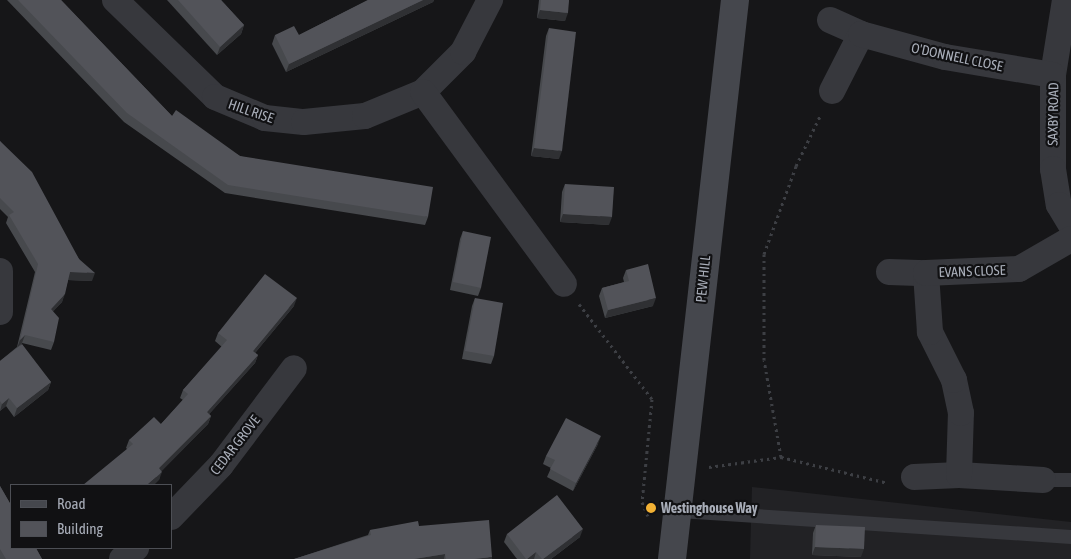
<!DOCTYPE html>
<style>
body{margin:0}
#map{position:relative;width:1071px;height:559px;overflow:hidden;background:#161618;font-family:"Asap Condensed",sans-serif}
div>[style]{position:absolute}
.built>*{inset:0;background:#222225}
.path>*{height:3px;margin-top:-1.5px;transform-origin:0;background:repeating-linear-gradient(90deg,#3d3f44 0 2.5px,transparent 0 6.5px)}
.lane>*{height:14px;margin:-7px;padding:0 7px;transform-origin:7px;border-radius:7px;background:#37383d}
.street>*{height:26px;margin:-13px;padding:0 13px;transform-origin:13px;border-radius:13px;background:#37383d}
.secondary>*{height:28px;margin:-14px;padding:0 14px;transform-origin:14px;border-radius:14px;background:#45474d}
.wall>*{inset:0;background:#47494d}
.shaded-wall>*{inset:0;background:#2f3033}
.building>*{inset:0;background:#525359}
.dots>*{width:14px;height:14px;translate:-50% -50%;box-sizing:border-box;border:2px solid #111113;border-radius:50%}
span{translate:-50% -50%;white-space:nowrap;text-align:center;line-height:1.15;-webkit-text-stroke:4.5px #111113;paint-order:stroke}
.street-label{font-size:14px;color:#a8adb8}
.poi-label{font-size:14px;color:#a8adb8;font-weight:700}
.left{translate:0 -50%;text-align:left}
.legend{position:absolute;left:10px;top:484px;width:162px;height:65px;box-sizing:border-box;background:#111113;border:1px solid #4d4f55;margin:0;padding:6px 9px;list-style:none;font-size:15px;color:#a8adb8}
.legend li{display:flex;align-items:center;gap:10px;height:25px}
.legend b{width:25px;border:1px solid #4d4f55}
</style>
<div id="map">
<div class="built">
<i style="clip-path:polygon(752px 487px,1071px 522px,1071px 559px,750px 559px)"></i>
</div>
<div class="path">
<i style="left:579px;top:304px;width:120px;rotate:52.5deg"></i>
<i style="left:652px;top:399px;width:103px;rotate:95.5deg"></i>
<i style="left:642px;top:502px;width:15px;rotate:67deg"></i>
<i style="left:781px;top:457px;width:98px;rotate:-99.9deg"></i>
<i style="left:764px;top:360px;width:106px;rotate:-90deg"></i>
<i style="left:764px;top:254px;width:94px;rotate:-70deg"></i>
<i style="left:796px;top:166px;width:58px;rotate:-64.3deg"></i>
<i style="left:709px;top:467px;width:73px;rotate:-7.9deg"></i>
<i style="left:781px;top:457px;width:110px;rotate:13.7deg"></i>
</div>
<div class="lane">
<i style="left:1043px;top:480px;width:28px"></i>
<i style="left:680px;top:511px;width:392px;rotate:3.8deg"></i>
</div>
<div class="street">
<i style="left:115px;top:0;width:139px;rotate:44.1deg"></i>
<i style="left:215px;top:97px;width:54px;rotate:22.8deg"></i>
<i style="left:265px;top:118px;width:39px;rotate:6deg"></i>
<i style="left:304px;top:122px;width:61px;rotate:-5.6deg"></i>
<i style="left:365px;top:116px;width:63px;rotate:-22.5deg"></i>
<i style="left:423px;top:92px;width:57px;rotate:-45deg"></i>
<i style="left:463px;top:52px;width:59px;rotate:-62.6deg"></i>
<i style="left:1065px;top:0;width:76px;rotate:99.1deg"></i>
<i style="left:1053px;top:75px;width:94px;rotate:90deg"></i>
<i style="left:1053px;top:169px;width:36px;rotate:81deg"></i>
<i style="left:1059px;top:205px;width:23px;rotate:59deg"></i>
<i style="left:830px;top:20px;width:34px;rotate:24deg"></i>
<i style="left:832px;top:91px;width:64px;rotate:-63deg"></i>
<i style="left:861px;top:34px;width:87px;rotate:15.3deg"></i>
<i style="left:945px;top:57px;width:109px;rotate:9.5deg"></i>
<i style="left:423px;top:92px;width:238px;rotate:53.7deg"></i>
<i style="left:0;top:271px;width:41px;rotate:90deg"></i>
<i style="left:889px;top:272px;width:37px;rotate:2deg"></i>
<i style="left:914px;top:477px;width:45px;rotate:-2.5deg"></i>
<i style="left:1043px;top:480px;width:84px;rotate:-176.6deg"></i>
<i style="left:959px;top:475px;width:62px;rotate:-88.2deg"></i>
<i style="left:961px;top:413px;width:34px;rotate:-102deg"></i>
<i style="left:954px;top:380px;width:54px;rotate:-116.6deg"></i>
<i style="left:930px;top:332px;width:59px;rotate:-93.9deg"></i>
<i style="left:926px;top:273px;width:93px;rotate:-2.5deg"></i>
<i style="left:1019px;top:269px;width:60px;rotate:-30deg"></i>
<i style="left:171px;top:517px;width:72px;rotate:-46.1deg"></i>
<i style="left:221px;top:465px;width:121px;rotate:-53deg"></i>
<i style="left:122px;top:559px;width:18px;rotate:-38deg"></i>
</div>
<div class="secondary">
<i style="left:672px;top:559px;width:563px;rotate:-83.57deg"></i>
</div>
<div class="wall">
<i style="clip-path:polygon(7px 0,61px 0,172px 116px,240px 156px,428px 217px,425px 225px,225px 193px,124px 122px)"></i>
<i style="clip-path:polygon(167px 0,221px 0,244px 25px,241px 34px,217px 55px)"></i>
<i style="clip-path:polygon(368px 0,434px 0,433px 2px,286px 72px,272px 44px,275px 35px,299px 35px)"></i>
<i style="clip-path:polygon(539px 0,569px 0,565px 21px,537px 18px)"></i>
<i style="clip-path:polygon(549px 28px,559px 159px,531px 156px,546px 36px)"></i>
<i style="clip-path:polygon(0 141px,79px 259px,92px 281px,68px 280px,62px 302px,53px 311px,54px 342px,51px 350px,22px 343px,20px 346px,51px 382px,48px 390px,14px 417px,6px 406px,0 411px,0 361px,17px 347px,35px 272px,6px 223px,8px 217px,0 209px)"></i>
<i style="clip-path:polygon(565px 184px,609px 225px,560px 222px,562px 192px)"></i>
<i style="clip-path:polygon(463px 231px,481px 288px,478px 296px,450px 290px,460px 239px)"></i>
<i style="clip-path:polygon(626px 270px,653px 306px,605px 318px,599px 296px,602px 288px,624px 282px,623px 278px)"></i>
<i style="clip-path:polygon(475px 298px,494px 356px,491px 364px,462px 359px,472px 306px)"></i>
<i style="clip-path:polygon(294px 306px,255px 353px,258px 355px,255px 363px,209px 414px,211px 416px,208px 424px,161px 471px,159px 480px,126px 448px,129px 440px,161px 424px,183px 400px,180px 398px,183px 390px,222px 347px,215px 341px,218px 333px)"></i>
<i style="clip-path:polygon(598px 444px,573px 491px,547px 477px,551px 468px,543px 464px,546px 456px)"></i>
<i style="clip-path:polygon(0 486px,42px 559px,0 559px)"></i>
<i style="clip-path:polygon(816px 525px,861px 557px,812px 555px,813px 533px)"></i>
<i style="clip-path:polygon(419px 526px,492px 559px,294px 559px,368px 535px,370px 530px)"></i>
<i style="clip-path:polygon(507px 534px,580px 537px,551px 559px,517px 559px,504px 542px)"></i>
</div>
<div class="shaded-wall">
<i style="clip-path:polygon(423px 0,434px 0,433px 2px,286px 72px,289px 64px)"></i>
<i style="clip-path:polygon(540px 10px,568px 13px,565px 21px,537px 18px)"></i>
<i style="clip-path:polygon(244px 25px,241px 34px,217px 55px,220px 47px)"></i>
<i style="clip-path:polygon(534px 148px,562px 151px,559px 159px,531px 156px)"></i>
<i style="clip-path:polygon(563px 214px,612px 217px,609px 225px,560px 222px)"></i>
<i style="clip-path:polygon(70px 272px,95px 273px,92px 281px,67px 280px)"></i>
<i style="clip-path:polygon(65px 294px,62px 302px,48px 317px,51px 309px)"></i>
<i style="clip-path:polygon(297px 298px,294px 306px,250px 359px,253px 351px)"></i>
<i style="clip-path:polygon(656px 298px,653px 306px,605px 318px,608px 310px)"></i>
<i style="clip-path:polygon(25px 335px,22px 343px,17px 348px,20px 340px)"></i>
<i style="clip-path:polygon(258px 355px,255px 363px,204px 420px,207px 412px)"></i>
<i style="clip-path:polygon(51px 382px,48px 390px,14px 417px,17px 408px)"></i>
<i style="clip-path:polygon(9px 398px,6px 406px,0 411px,2px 404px)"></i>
<i style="clip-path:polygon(211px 416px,208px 424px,156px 477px,159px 468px)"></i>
<i style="clip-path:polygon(601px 436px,598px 444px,573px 491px,576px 483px)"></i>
<i style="clip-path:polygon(162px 472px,159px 480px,154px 485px,147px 485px)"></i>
<i style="clip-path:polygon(583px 529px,580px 537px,551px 559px,543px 559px)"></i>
<i style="clip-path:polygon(815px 547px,864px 549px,861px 557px,812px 555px)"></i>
<i style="clip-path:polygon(536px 552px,534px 559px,527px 559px)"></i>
<i style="clip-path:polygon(445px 554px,444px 559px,414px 559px)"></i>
<i style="clip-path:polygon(492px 557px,492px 559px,474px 559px)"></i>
</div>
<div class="building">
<i style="clip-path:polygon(18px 0,61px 0,172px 116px,176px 110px,240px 156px,433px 187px,428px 217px,228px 185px,127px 113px)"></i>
<i style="clip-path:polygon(178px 0,221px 0,244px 25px,220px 47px)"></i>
<i style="clip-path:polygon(368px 0,423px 0,289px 64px,275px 35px,294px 26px,299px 35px)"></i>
<i style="clip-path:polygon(541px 0,569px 0,568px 13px,540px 10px)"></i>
<i style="clip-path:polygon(549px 28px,576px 32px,562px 151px,534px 148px)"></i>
<i style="clip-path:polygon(0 141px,32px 172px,79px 259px,95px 273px,70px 272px,65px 294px,51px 309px,59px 318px,54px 342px,25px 335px,20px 340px,38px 264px,9px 215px,14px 212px,0 198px)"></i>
<i style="clip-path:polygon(565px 184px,614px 187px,612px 217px,563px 214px)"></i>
<i style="clip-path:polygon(463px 231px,491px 237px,481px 288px,453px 282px)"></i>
<i style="clip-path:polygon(648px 264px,656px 298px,608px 310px,602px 288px,629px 281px,626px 270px)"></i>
<i style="clip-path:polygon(265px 274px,297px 298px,253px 351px,258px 355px,207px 412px,211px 416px,159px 468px,162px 472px,147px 485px,83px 485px,133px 444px,129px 440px,154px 417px,161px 424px,188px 394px,183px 390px,227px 340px,218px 333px)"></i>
<i style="clip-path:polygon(475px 298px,503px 303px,494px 356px,465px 351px)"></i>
<i style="clip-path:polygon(22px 344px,51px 382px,17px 408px,9px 398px,2px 404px,0 401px,0 361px)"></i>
<i style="clip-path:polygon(566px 418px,601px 436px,576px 483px,550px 469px,555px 460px,546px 456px)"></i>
<i style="clip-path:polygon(0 486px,11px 505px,11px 548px,36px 548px,42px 559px,6px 559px,0 549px)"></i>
<i style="clip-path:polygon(557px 495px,583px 529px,543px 559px,542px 559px,536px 552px,527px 559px,526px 559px,507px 534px)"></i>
<i style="clip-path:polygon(489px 520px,492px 557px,474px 559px,446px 559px,445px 554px,414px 559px,294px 559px,371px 535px,370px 530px,418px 521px,419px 526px)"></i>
<i style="clip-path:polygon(816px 525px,865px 527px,864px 549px,815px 547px)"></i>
</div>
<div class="dots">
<i style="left:651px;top:508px;background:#f2b134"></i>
</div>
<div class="street-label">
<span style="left:957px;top:57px;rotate:12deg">O'DONNELL CLOSE</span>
<span style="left:251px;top:111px;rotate:19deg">HILL RISE</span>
<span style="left:1053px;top:114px;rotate:-89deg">SAXBY ROAD</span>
<span style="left:972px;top:271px;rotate:-2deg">EVANS CLOSE</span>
<span style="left:703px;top:279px;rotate:-84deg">PEW HILL</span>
<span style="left:235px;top:445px;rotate:-52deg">CEDAR GROVE</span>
</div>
<div class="poi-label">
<span class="left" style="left:661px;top:508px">Westinghouse Way</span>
</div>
<ul class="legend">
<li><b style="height:6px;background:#45474d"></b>Road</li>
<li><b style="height:14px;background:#525359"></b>Building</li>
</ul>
</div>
